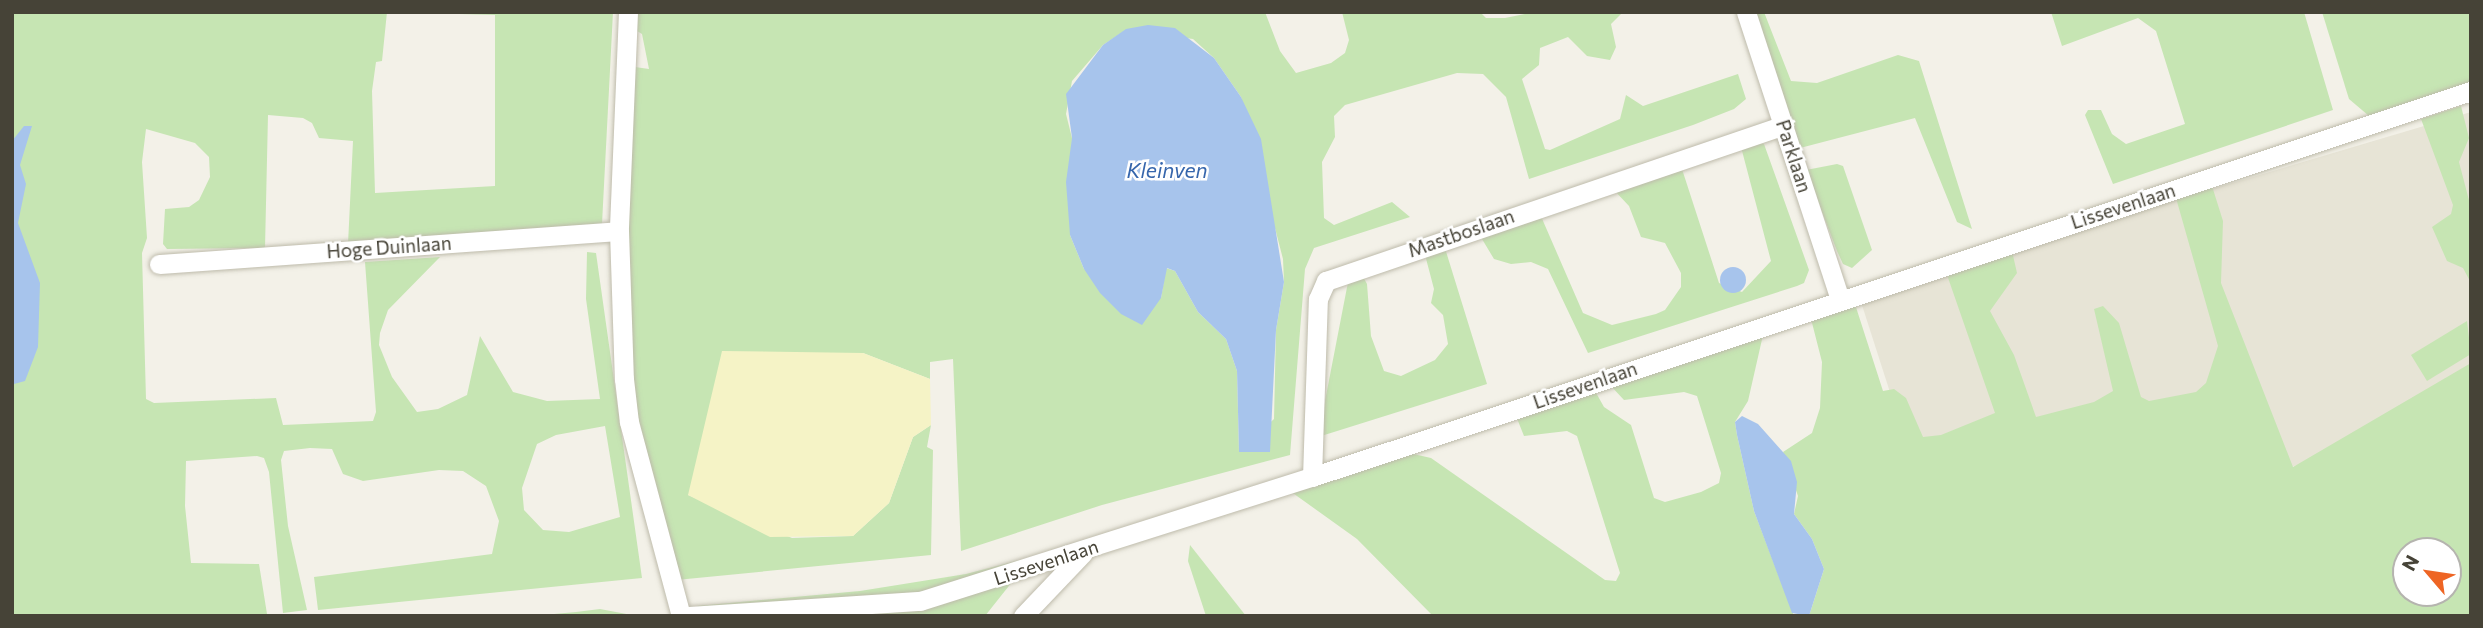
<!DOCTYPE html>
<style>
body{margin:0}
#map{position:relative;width:2483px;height:628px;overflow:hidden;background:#f3f1e8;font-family:Commissioner,sans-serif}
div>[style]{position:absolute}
.residential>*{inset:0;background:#e7e4d6}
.green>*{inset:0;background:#c6e5b3}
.sand>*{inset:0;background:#f5f3c6}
.water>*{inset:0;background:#a7c4ec}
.round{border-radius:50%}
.roads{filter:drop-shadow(0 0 2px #bebbab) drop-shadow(0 0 2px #bebbab)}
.street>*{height:19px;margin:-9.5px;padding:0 9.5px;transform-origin:9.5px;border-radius:9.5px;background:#fff}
span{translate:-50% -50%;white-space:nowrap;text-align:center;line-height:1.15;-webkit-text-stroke:5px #fff;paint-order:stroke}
.street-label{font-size:19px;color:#464337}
.water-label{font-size:21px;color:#3666ac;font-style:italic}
.frame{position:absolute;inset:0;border:14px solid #464337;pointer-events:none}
.north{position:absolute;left:2392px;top:537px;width:70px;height:70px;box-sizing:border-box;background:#fff;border:2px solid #b5b4af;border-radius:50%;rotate:299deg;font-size:19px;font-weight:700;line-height:28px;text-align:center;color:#464337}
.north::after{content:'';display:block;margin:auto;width:24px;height:32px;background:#ee6524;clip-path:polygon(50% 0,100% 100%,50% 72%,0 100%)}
</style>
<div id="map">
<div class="residential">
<i style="clip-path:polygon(2471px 112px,2471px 408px,1950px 579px,1861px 302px,2071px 231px)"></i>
</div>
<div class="green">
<i style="clip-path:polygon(evenodd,12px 12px,613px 12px,602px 224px,348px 244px,353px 141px,319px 138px,312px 123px,303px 118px,268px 115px,265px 248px,167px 249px,163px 244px,165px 209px,189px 207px,199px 200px,210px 177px,209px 157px,195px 143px,146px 129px,142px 162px,147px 238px,142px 253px,146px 399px,154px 403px,276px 398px,283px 425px,373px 421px,376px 412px,365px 262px,440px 257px,388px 310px,380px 333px,379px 345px,392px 377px,417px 412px,438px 409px,467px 395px,480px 336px,513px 392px,547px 401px,600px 399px,586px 299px,587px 252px,596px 253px,642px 578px,318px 610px,314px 577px,492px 554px,499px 521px,486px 486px,463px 471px,439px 470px,363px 481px,343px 474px,332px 449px,310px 448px,284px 451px,281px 460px,288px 526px,307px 610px,283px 613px,269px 472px,264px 458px,257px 456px,186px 461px,185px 506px,191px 563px,259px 564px,267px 614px,12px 616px,12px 12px,387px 12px,495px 15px,495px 186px,375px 193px,372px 91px,376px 62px,382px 61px,387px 12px,12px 12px,605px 426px,620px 517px,569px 532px,543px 530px,524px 510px,522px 488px,537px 444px,556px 435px,605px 426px)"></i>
<i style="clip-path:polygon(evenodd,637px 12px,1265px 12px,1280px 51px,1296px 73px,1331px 63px,1345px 53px,1349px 40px,1342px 12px,1480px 12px,1486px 18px,1505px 18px,1535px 12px,1623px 12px,1611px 24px,1616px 47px,1610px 60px,1587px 56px,1568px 37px,1540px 48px,1539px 65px,1522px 79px,1545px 149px,1550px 150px,1620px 119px,1626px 95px,1643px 106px,1738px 74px,1746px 99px,1734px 109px,1693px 125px,1529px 179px,1506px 97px,1483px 74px,1457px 73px,1345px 105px,1334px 116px,1335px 137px,1322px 162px,1324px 218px,1334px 225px,1392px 202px,1410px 217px,1314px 248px,1305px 269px,1290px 455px,1102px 505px,961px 551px,953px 359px,930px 362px,930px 379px,863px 353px,688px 495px,792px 538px,853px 536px,889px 503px,913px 437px,931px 425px,927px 447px,933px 450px,931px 555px,666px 581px,634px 400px,626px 272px,633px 81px,635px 67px,649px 69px,642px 34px,637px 31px,637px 12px,1126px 30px,1193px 39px,1214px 58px,1241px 97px,1283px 259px,1284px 282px,1276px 330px,1274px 419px,1239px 452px,1237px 371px,1226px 339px,1198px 312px,1175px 271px,1166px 268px,1161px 298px,1084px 269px,1070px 235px,1072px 138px,1066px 114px,1072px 81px,1103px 45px,1126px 30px)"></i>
<i style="clip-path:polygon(1754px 12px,1764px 12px,1791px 81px,1817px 83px,1898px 55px,1919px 61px,1972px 229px,1957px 222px,1915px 118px,1800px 148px)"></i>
<i style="clip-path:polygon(2051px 12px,2304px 12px,2333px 110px,2113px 184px,2085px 115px,2088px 110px,2101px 110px,2112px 134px,2126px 144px,2185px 124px,2156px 31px,2138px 18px,2062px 46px)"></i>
<i style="clip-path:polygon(2322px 12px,2471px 12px,2471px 83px,2369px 116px,2349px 99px)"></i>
<i style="clip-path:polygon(2461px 106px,2469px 138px,2459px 162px,2471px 208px,2471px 283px,2463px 268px,2447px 261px,2432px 227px,2451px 214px,2453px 205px,2421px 119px)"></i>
<i style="clip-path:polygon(1755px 141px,1764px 144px,1809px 270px,1804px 283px,1797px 286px,1588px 353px,1548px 269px,1531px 262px,1511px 264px,1494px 259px,1479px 234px,1540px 214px,1583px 313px,1612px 325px,1656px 314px,1665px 310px,1681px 287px,1681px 273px,1665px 243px,1641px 237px,1629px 206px,1613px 189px,1681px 166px,1719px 283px,1742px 292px,1771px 261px,1741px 147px)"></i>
<i style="clip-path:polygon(1837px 164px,1843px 166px,1872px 250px,1852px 268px,1843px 264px,1837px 251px,1806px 170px)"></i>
<i style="clip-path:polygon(evenodd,2212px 186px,2223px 221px,2221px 283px,2293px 467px,2471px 363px,2471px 616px,1809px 616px,1824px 569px,1812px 539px,1794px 514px,1798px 496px,1783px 452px,1812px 433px,1820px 408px,1822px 362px,1810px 315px,1854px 301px,1883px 391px,1894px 389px,1906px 398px,1923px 437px,1941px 435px,1995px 413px,1946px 272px,2012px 251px,2017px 273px,1990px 311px,2014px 355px,2036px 417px,2094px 402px,2113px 391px,2094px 309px,2103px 306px,2119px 323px,2141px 397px,2149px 401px,2196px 392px,2206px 383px,2218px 346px,2176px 198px,2212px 186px,2406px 551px,2448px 551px,2448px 593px,2406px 593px,2406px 551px)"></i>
<i style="clip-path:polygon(1444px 245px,1487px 384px,1318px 437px,1349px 277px,1361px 273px,1367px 284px,1371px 336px,1384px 371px,1401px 376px,1435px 360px,1448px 344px,1443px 315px,1431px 303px,1434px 289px,1424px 251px)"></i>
<i style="clip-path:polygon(2467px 321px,2471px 354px,2427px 381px,2411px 355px)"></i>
<i style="clip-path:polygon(1763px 335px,1748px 401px,1735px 422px,1737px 435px,1754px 511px,1794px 616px,1433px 616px,1357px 539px,1290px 491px,1409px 453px,1431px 458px,1605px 580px,1616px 581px,1620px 573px,1577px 436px,1567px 431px,1524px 436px,1516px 416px,1595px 391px,1604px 407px,1631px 425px,1654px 498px,1665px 502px,1701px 492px,1719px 483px,1721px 473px,1697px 396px,1684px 392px,1624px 400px,1610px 385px)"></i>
<i style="clip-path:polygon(1190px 545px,1246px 616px,1206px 616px,1188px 561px)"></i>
<i style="clip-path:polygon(1032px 557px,985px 616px,711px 616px,697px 606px,860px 591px,966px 574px)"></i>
<i style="clip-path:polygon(600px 609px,637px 616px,532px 616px,576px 612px)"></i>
</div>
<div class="sand">
<i style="clip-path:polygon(722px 351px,863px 353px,930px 379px,931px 425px,913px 437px,889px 503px,853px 536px,770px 537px,688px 495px)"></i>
</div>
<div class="water">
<i style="clip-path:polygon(1148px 25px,1175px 28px,1214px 58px,1241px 97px,1261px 139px,1284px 282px,1276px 330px,1270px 452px,1239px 452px,1237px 371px,1226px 339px,1198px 312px,1175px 271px,1167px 268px,1161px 298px,1142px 325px,1121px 314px,1100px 293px,1084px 269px,1070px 235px,1066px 182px,1072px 138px,1066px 94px,1103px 45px,1126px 29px)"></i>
<i style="clip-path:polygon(24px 126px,32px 126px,20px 165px,26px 184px,18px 223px,40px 283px,38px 347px,25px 381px,14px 384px,12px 141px)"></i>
<i class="round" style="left:1720px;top:267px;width:26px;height:26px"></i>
<i style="clip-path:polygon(1742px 416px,1758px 424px,1791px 461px,1797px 482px,1794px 514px,1812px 539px,1824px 569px,1809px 616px,1792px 613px,1754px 511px,1737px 435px,1735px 422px)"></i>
</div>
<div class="roads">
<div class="street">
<i style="left:628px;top:12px;width:219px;rotate:92.4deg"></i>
<i style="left:619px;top:231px;width:148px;rotate:88.1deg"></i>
<i style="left:624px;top:379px;width:43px;rotate:83.4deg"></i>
<i style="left:629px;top:422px;width:201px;rotate:75deg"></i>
<i style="left:1746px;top:12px;width:303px;rotate:71.9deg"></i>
<i style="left:159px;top:264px;width:461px;rotate:-4.1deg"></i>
<i style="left:1312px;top:477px;width:178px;rotate:-88.1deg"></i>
<i style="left:1318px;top:299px;width:20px;rotate:-66deg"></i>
<i style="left:1326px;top:281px;width:484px;rotate:-18.8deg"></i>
<i style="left:687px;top:616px;width:233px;rotate:-3.7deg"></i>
<i style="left:920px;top:601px;width:411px;rotate:-17.6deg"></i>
<i style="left:1312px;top:477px;width:1222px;rotate:-18.42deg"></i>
<i style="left:1023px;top:616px;width:87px;rotate:-46.4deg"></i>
</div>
</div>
<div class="street-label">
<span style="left:1794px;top:156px;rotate:72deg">Parklaan</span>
<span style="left:2123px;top:206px;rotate:-18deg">Lissevenlaan</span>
<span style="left:1461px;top:233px;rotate:-19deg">Mastboslaan</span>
<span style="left:389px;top:247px;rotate:-4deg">Hoge Duinlaan</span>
<span style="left:1585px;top:385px;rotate:-19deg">Lissevenlaan</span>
<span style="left:1046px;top:562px;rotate:-18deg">Lissevenlaan</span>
</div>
<div class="water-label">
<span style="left:1167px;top:170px">Kleinven</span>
</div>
<div class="frame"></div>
<div class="north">N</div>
</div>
